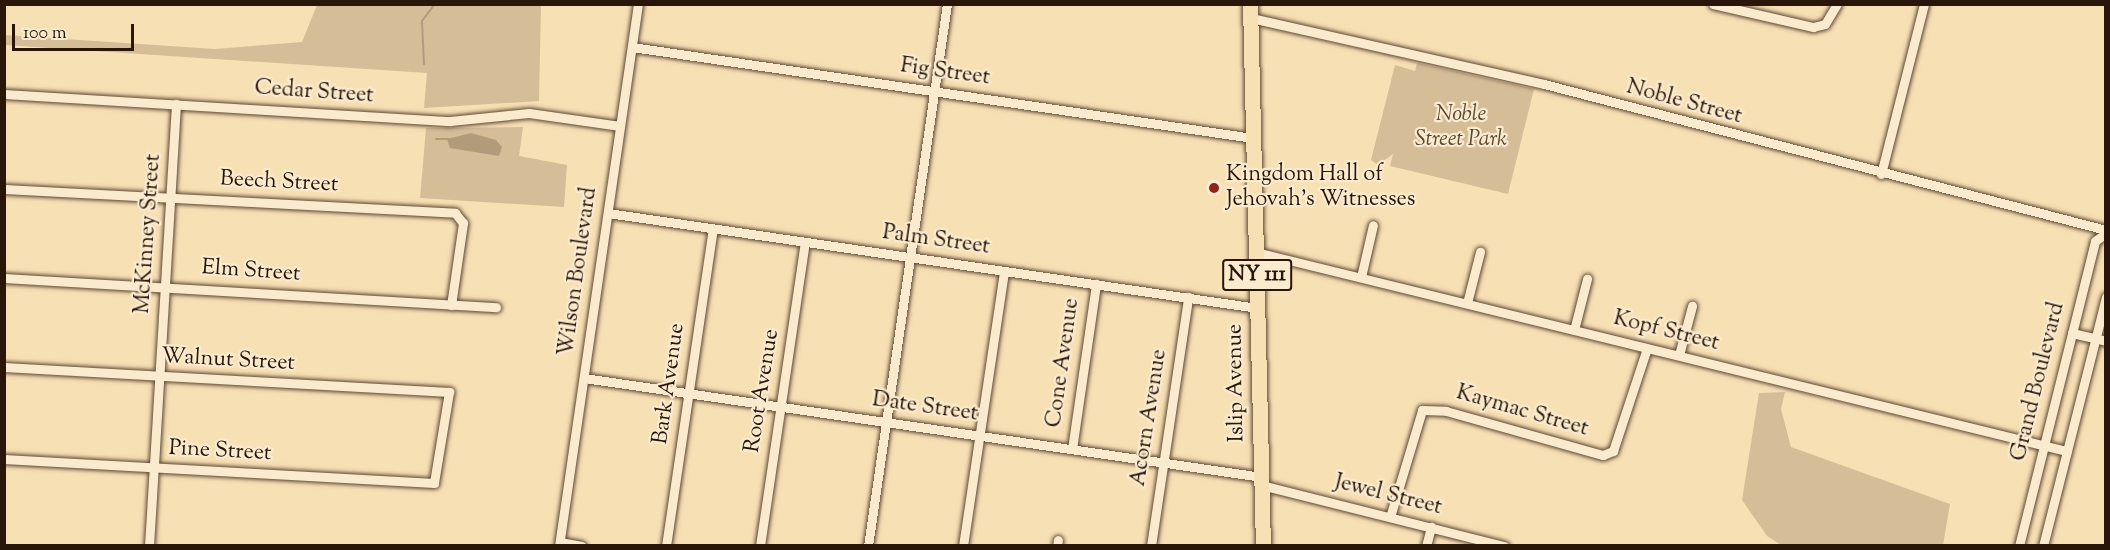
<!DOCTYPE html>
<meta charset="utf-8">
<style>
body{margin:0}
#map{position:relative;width:2110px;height:550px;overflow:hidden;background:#f8e0b5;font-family:"Sorts Mill Goudy",serif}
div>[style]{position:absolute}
.green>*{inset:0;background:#d5bd98}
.water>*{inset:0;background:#b29b7b}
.stream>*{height:2px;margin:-1px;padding:0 1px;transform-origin:1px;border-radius:1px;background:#b29b7b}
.roads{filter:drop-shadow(0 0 2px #5d4834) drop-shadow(0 0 2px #5d4834)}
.street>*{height:9px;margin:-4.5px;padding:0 4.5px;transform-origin:4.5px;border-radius:4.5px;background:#faebcf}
.primary>*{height:15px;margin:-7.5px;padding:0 7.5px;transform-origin:7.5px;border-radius:7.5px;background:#f8e0b5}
.dots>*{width:16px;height:16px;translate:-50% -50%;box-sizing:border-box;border:3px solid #faebcf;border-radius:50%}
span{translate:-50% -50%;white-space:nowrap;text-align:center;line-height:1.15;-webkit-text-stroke:4.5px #faebcf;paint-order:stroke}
.shield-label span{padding:2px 4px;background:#faebcf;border:2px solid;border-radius:4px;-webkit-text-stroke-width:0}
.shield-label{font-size:21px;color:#291509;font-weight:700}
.street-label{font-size:22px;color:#291509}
.park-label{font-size:22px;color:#5d4734;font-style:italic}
.poi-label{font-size:22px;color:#291509}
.left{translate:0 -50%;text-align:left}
.frame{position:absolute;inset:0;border:6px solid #291509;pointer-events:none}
.scale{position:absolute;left:12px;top:24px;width:122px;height:27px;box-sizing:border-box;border:3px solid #291509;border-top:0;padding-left:8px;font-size:18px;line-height:21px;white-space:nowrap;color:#291509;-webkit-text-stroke:4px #faebcf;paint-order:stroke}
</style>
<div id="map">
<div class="green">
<i style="clip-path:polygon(317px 5px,541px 5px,539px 101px,424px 108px,427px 73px,5px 45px,5px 35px,215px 49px,302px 42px)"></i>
<i style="clip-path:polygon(1417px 63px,1534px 89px,1508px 194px,1390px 166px,1393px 154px,1378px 165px,1371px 160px,1395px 65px,1415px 71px)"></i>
<i style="clip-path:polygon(523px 127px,519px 156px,567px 165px,564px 207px,420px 198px,426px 128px)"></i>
<i style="clip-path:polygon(1785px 392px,1781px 409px,1791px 447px,1950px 504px,1943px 545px,1781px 545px,1767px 536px,1742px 500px,1759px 393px)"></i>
</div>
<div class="water">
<i style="clip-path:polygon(471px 133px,496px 140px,502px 147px,499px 156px,450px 148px,447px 139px)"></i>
</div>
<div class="stream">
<i style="left:424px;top:64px;width:43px;rotate:-92.7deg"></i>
<i style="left:422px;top:21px;width:21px;rotate:-53deg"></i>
<i style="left:436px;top:139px;width:13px"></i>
</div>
<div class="roads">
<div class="street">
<i style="left:1713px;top:4px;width:103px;rotate:13deg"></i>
<i style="left:1813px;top:27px;width:12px;rotate:-14deg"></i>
<i style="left:1825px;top:24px;width:23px;rotate:-59deg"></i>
<i style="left:1251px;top:18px;width:300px;rotate:12.7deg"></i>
<i style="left:1544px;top:84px;width:581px;rotate:14.56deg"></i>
<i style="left:632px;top:47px;width:628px;rotate:8.34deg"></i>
<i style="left:4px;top:94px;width:447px;rotate:3.5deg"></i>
<i style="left:450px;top:121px;width:79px;rotate:-5.8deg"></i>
<i style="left:529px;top:113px;width:92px;rotate:8.1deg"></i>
<i style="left:1881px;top:174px;width:175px;rotate:-75.8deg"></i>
<i style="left:4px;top:189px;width:452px;rotate:3deg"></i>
<i style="left:455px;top:213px;width:13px;rotate:51deg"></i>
<i style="left:463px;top:223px;width:83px;rotate:98.3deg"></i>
<i style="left:608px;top:213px;width:657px;rotate:8.32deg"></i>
<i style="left:1256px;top:252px;width:835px;rotate:13.79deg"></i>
<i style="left:1361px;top:277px;width:53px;rotate:-77deg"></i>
<i style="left:4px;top:278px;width:493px;rotate:3.4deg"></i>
<i style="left:1467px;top:303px;width:53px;rotate:-75.7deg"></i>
<i style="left:1574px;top:330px;width:53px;rotate:-75.7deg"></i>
<i style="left:2072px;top:333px;width:35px;rotate:13deg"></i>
<i style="left:1679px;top:355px;width:51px;rotate:-75.1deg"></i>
<i style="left:4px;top:367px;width:446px;rotate:3.2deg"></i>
<i style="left:449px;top:392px;width:92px;rotate:99.4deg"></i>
<i style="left:434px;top:483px;width:431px;rotate:-176.8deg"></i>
<i style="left:584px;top:378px;width:685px;rotate:8.31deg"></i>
<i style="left:1072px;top:449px;width:167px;rotate:-81.7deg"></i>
<i style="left:1261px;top:485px;width:251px;rotate:14.1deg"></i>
<i style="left:1390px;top:517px;width:112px;rotate:-73.3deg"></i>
<i style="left:1422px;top:410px;width:24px;rotate:2deg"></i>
<i style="left:1446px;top:411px;width:163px;rotate:15.7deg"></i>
<i style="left:1603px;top:455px;width:11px;rotate:-22deg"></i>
<i style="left:1613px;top:451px;width:108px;rotate:-71.7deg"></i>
<i style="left:560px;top:542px;width:22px;rotate:10deg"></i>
<i style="left:149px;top:546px;width:443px;rotate:-86.5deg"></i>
<i style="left:559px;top:546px;width:548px;rotate:-81.71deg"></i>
<i style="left:666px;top:546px;width:320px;rotate:-81.6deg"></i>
<i style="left:760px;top:546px;width:307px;rotate:-81.6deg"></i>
<i style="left:868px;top:546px;width:548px;rotate:-81.71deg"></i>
<i style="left:963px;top:546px;width:278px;rotate:-81.5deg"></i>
<i style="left:1057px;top:546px;width:6px;rotate:-81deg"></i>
<i style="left:1151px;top:546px;width:252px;rotate:-81.5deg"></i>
<i style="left:1426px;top:546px;width:20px;rotate:-75deg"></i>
<i style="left:2019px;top:546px;width:314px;rotate:-76deg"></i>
<i style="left:2095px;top:241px;width:14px;rotate:-36deg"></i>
<i style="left:2043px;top:546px;width:257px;rotate:-75.8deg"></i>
</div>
<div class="primary">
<i style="left:1250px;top:4px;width:542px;rotate:88.63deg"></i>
</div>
</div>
<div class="dots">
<i style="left:1214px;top:188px;background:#8f2418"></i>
</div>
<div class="shield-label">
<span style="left:1257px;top:275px">NY 111</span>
</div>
<div class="street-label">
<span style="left:945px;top:73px;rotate:8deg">Fig Street</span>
<span style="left:314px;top:93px;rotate:4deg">Cedar Street</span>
<span style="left:1684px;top:103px;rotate:15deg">Noble Street</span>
<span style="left:279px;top:183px;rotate:3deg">Beech Street</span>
<span style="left:149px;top:234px;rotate:-86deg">McKinney Street</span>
<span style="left:936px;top:241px;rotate:8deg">Palm Street</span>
<span style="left:251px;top:272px;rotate:4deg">Elm Street</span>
<span style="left:579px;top:272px;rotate:-82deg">Wilson Boulevard</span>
<span style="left:1666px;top:332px;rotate:14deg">Kopf Street</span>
<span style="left:228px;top:361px;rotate:3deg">Walnut Street</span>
<span style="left:1064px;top:363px;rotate:-82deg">Cone Avenue</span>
<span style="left:2039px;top:382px;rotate:-76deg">Grand Boulevard</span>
<span style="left:1237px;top:383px;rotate:-91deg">Islip Avenue</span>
<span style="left:670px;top:384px;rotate:-82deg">Bark Avenue</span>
<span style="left:763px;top:391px;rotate:-81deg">Root Avenue</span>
<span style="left:925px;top:408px;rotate:8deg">Date Street</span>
<span style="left:1522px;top:412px;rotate:16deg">Kaymac Street</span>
<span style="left:1150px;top:418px;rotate:-81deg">Acorn Avenue</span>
<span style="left:220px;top:452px;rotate:3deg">Pine Street</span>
<span style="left:1388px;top:496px;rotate:14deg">Jewel Street</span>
</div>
<div class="park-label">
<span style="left:1461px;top:128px">Noble<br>Street Park</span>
</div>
<div class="poi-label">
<span class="left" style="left:1226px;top:188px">Kingdom Hall of<br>Jehovah’s Witnesses</span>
</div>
<div class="frame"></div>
<div class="scale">100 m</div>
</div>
